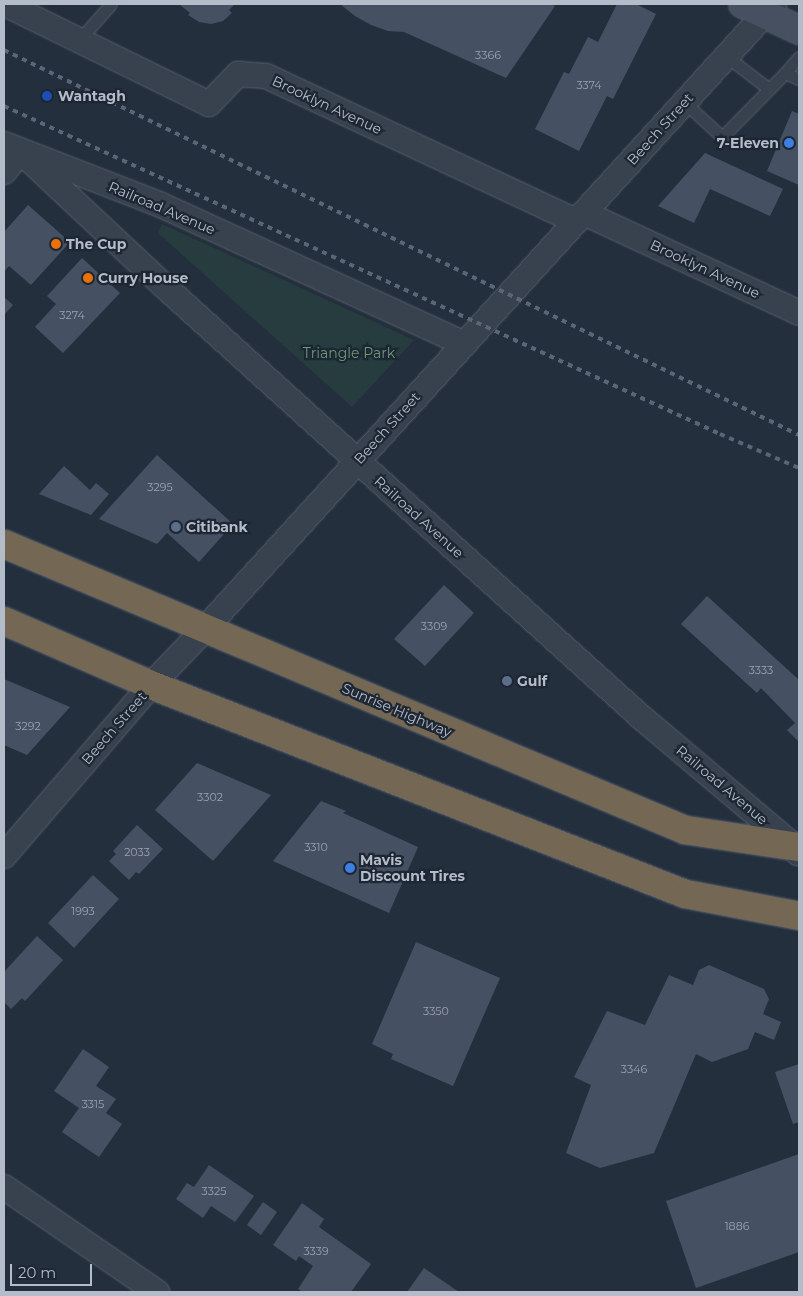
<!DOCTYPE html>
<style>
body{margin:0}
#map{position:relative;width:803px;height:1296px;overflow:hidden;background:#242f3e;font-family:Montserrat,sans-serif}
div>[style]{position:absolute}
.green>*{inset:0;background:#263c3f}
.building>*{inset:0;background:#455162}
.roads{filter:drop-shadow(0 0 1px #565f6c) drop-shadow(0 0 1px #565f6c)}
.lane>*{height:11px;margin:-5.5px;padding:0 5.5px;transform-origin:5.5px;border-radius:5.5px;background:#38414e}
.street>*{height:24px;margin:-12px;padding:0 12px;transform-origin:12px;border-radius:12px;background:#38414e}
.secondary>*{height:28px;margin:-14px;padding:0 14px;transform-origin:14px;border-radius:14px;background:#465061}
.highway>*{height:28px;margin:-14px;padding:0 14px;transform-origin:14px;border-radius:14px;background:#746855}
.rail>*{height:4px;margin-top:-2px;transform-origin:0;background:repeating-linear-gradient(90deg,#5a6575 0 5px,transparent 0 10px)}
.dots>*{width:14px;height:14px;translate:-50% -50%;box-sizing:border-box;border:2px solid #1d2633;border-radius:50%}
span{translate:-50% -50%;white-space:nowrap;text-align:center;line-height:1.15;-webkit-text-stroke:4.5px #1d2633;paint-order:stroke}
.number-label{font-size:11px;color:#98a1af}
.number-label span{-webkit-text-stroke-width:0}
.poi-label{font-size:14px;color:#b4bcc9;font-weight:700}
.left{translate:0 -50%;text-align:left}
.right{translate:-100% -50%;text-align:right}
.street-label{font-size:14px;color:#b4bcc9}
.park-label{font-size:14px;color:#6b9a76}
.frame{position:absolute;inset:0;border:5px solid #b4bcc9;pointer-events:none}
.scale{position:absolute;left:10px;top:1264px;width:82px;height:22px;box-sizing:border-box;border:2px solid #b4bcc9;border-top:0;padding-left:6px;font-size:15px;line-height:18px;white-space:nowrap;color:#b4bcc9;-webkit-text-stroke:4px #1d2633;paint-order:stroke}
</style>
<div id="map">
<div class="green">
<i style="clip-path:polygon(162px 224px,414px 340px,352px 407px,158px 233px)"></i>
</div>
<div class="building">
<i style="clip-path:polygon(179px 4px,235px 4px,229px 10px,232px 13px,223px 21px,211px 24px,199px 22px,188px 15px,190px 13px)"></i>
<i style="clip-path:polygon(340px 4px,550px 4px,555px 6px,506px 78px,404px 32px,388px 31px,371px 25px,355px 16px)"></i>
<i style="clip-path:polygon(617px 4px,636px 4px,656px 14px,613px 99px,607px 96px,579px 151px,535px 129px,564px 72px,569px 74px,588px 37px,598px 42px)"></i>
<i style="clip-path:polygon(792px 111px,799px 114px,799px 185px,767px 171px)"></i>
<i style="clip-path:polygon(705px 153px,783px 189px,770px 216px,710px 189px,694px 223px,658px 206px)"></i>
<i style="clip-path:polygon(28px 205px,70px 242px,31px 285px,9px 266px,4px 272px,4px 232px)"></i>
<i style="clip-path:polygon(82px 258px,120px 293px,63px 353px,35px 327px,56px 304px,47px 296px)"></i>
<i style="clip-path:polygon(4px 297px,13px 305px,4px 315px)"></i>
<i style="clip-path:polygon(157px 455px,233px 524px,199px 562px,167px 533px,157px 544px,99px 519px)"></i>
<i style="clip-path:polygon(64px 466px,90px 490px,96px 483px,109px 494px,91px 515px,39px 494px)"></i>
<i style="clip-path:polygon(444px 585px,474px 613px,425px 666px,394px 639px)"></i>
<i style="clip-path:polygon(707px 596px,798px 679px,799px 678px,799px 742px,787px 730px,795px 723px,761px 688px,757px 693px,681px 624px)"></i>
<i style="clip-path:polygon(4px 679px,70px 707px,27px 755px,4px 745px)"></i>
<i style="clip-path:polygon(197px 763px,271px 795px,213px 861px,155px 810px)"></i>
<i style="clip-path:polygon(321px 801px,346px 811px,343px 813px,418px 847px,389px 913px,273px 861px)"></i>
<i style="clip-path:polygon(137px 825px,163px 849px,139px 874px,136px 872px,129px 880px,109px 861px,116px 854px,113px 851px)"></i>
<i style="clip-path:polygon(93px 875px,119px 899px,74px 948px,48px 923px)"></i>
<i style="clip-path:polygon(37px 936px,63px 960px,25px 1001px,22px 998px,11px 1009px,4px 1002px,4px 972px)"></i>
<i style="clip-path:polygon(416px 942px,500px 978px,453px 1086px,391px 1059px,393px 1054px,372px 1044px)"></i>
<i style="clip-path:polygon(709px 965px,764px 989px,769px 999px,763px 1014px,781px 1022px,774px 1040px,755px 1032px,748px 1049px,712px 1062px,696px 1054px,654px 1153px,600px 1168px,566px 1153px,591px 1085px,574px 1077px,607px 1011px,645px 1025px,669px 975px,693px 985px,699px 970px)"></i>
<i style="clip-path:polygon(83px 1049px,109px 1067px,96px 1086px,116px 1099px,106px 1113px,122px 1124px,99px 1157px,62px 1132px,79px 1108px,54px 1091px)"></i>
<i style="clip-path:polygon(799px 1064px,799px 1122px,793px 1124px,775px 1072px)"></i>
<i style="clip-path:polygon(799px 1154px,799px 1252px,696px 1288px,666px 1201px)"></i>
<i style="clip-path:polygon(209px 1165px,254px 1196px,235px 1222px,211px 1206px,203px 1218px,176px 1199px,187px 1183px,194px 1187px)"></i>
<i style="clip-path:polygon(263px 1202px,277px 1212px,261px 1235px,247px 1225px)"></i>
<i style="clip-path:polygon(302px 1203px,324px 1219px,319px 1227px,371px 1264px,351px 1292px,303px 1292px,298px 1289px,313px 1266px,299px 1256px,296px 1261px,273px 1245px)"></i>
<i style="clip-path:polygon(424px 1268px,459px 1292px,407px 1292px)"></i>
</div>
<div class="roads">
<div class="lane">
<i style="left:79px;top:40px;width:48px;rotate:-48.4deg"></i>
<i style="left:726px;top:56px;width:54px;rotate:37.5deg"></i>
<i style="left:785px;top:73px;width:21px;rotate:-49deg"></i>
<i style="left:684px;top:102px;width:52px;rotate:42.6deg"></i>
<i style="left:722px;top:137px;width:90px;rotate:-45.5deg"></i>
<i style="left:785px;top:73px;width:15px;rotate:23deg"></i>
</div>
<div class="street">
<i style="left:5px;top:4px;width:227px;rotate:26.1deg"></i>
<i style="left:209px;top:104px;width:42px;rotate:-46deg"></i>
<i style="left:238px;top:74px;width:28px;rotate:4deg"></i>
<i style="left:266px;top:76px;width:342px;rotate:25.1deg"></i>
<i style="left:4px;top:144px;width:168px;rotate:21.2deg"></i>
<i style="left:161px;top:205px;width:333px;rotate:24.6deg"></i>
<i style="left:4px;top:172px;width:26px;rotate:-50deg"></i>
<i style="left:21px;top:152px;width:196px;rotate:43.1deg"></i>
<i style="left:164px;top:286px;width:643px;rotate:42.1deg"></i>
<i style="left:641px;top:717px;width:202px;rotate:40.2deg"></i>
<i style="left:795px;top:847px;width:7px;rotate:63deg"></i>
<i style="left:584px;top:213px;width:237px;rotate:24.9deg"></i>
<i style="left:4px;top:856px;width:225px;rotate:-49.3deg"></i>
<i style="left:151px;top:685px;width:76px;rotate:-46.1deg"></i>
<i style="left:204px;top:630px;width:847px;rotate:-47.68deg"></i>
<i style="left:4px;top:1187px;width:186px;rotate:34.5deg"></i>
</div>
<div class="secondary">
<i style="left:743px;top:4px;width:62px;rotate:24.9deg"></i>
</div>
<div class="highway">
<i style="left:4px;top:544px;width:739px;rotate:22.78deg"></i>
<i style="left:685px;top:830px;width:115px;rotate:8.5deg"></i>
<i style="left:4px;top:621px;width:160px;rotate:23.5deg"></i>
<i style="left:151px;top:685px;width:573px;rotate:21.37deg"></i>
<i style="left:685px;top:894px;width:116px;rotate:10.9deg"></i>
</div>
</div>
<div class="rail">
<i style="left:4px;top:50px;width:883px;rotate:25.84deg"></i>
<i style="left:4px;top:106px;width:788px;rotate:24.61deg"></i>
<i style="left:720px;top:434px;width:86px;rotate:23.3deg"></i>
</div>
<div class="dots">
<i style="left:47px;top:96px;background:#1a4fb4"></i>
<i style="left:789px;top:143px;background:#3f7fe0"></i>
<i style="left:56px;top:244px;background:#e8710a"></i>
<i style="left:88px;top:278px;background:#e8710a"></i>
<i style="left:176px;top:527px;background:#5c6f8a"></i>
<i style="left:507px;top:681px;background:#5c6f8a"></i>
<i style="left:350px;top:868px;background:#3f7fe0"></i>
</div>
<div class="number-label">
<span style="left:488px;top:55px">3366</span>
<span style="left:589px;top:85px">3374</span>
<span style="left:72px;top:315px">3274</span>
<span style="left:160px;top:487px">3295</span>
<span style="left:434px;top:626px">3309</span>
<span style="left:761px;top:670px">3333</span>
<span style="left:28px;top:726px">3292</span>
<span style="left:210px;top:797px">3302</span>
<span style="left:316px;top:847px">3310</span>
<span style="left:137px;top:852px">2033</span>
<span style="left:83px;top:911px">1993</span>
<span style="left:436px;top:1011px">3350</span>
<span style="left:634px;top:1069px">3346</span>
<span style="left:93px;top:1104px">3315</span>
<span style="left:214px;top:1191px">3325</span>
<span style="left:737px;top:1226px">1886</span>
<span style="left:316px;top:1251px">3339</span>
</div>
<div class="poi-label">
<span class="left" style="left:58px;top:96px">Wantagh</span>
<span class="right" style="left:779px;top:143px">7-Eleven</span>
<span class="left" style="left:66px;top:244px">The Cup</span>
<span class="left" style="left:98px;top:278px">Curry House</span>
<span class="left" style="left:186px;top:527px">Citibank</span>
<span class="left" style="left:517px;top:681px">Gulf</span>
<span class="left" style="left:360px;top:868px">Mavis<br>Discount Tires</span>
</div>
<div class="street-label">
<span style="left:327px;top:105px;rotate:25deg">Brooklyn Avenue</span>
<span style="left:660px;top:129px;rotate:-48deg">Beech Street</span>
<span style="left:162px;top:208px;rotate:23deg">Railroad Avenue</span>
<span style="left:705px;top:269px;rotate:25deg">Brooklyn Avenue</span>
<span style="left:387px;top:428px;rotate:-48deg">Beech Street</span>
<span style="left:419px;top:517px;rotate:42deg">Railroad Avenue</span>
<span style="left:397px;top:710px;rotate:23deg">Sunrise Highway</span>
<span style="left:114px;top:728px;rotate:-49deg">Beech Street</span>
<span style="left:722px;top:785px;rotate:40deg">Railroad Avenue</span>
</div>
<div class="park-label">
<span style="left:349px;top:353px">Triangle Park</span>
</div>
<div class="frame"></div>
<div class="scale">20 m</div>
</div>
